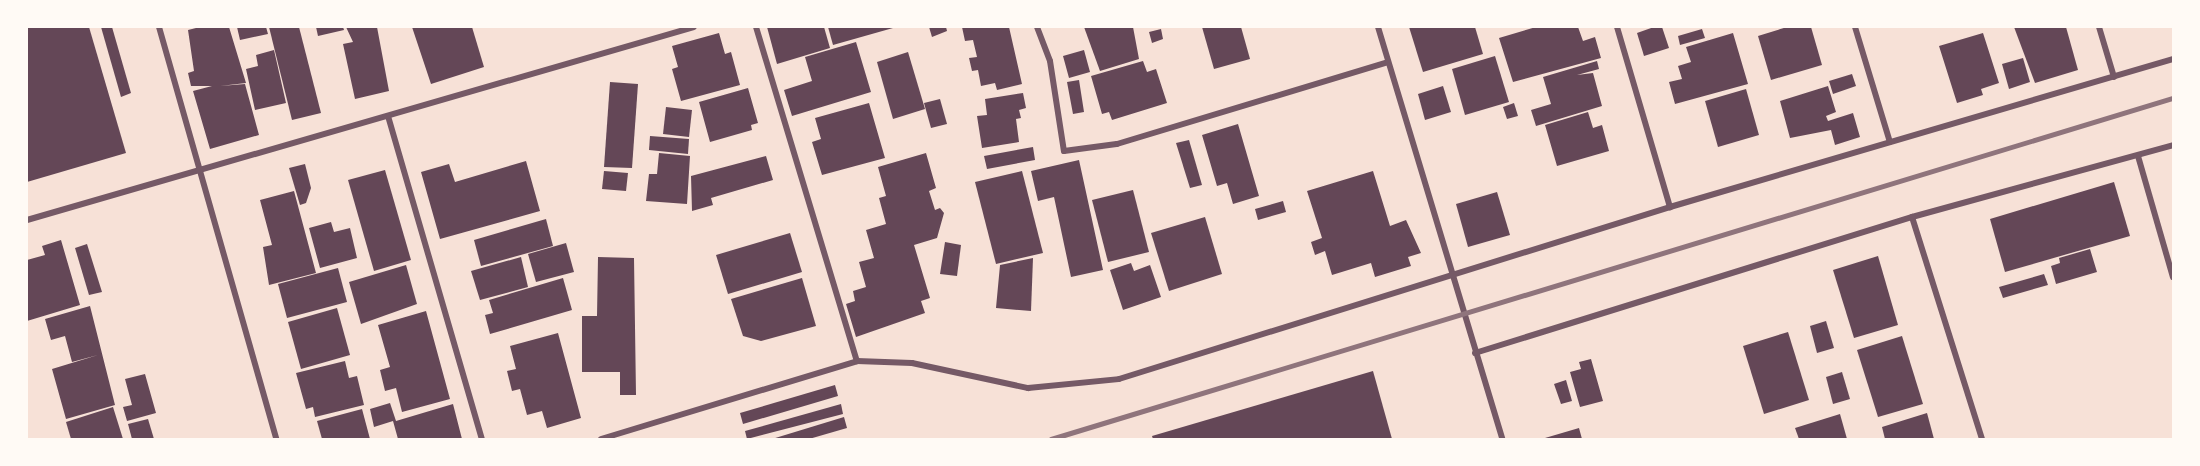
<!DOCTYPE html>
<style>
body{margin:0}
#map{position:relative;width:2200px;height:466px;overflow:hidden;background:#f7e1d7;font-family:Karla,sans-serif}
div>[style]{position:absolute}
.building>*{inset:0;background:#644757}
.minor>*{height:6px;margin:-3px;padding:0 3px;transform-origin:3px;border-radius:3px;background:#755966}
.rail>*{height:4.5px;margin:-2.25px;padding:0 2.25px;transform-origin:2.25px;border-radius:2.25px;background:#8f747c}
span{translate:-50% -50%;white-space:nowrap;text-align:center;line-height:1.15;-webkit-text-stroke:6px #fffaf5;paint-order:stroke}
.frame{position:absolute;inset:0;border:28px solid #fffaf5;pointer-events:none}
</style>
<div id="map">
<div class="building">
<i style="clip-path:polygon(27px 27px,89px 27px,126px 153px,27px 182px)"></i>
<i style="clip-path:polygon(101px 27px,112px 27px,131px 93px,121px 97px)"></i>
<i style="clip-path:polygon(200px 27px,229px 27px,246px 83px,220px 86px,245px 84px,259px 135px,210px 149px,193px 91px,212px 86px,191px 86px,188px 73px,194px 71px,188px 30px)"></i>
<i style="clip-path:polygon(237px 27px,266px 27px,268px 34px,240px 40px)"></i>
<i style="clip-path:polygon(269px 27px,299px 27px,321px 113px,292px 120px)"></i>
<i style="clip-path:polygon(316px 27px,343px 27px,344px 30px,318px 36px)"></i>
<i style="clip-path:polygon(346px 27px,377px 27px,389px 91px,355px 99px,343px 44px,353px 42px)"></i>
<i style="clip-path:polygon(412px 27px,472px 27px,484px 67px,431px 84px)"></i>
<i style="clip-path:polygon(767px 27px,824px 27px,830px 48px,777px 64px)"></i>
<i style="clip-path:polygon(828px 27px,893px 27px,893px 28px,833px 45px)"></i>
<i style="clip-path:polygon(929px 27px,946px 27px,947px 31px,932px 37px)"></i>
<i style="clip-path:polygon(962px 27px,1009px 27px,1022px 84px,997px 90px,995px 83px,981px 86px,978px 70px,972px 71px,969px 58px,977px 57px,973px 40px,965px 41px)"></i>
<i style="clip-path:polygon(1084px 27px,1133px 27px,1139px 59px,1100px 71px)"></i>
<i style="clip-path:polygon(1202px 27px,1241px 27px,1250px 59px,1214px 69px)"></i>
<i style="clip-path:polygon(1409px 27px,1475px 27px,1483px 54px,1423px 72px)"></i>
<i style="clip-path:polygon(1536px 27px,1578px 27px,1583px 41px,1595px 37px,1601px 58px,1513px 82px,1499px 38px)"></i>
<i style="clip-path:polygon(1654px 27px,1662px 27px,1669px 48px,1644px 56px,1637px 33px)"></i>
<i style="clip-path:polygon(1787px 27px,1811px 27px,1822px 65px,1771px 80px,1758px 36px)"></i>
<i style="clip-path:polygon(2014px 27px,2066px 27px,2078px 70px,2035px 83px)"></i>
<i style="clip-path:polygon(1161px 29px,1163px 39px,1152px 43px,1149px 32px)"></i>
<i style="clip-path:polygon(1702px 29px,1705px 38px,1680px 45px,1678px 36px)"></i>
<i style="clip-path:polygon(719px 33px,725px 54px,731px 52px,740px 85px,681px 101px,672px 69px,678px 67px,672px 46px)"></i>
<i style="clip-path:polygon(1733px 33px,1748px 84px,1675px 104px,1669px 82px,1682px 79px,1678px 66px,1691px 62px,1686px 47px)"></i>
<i style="clip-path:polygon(1983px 33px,1999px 83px,1981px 89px,1983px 95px,1957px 103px,1939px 46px)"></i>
<i style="clip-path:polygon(856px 42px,871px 92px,792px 116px,784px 90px,812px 81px,805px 57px)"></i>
<i style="clip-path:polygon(274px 50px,286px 103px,255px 110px,246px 69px,258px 66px,256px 55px)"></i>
<i style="clip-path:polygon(1084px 50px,1090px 72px,1069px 78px,1063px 56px)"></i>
<i style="clip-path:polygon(908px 52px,925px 109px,893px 119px,877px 62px)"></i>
<i style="clip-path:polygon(1495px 56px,1509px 102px,1465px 115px,1452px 69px)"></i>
<i style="clip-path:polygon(2023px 58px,2030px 82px,2009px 89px,2002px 64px)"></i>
<i style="clip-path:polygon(1143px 61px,1147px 72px,1156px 69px,1167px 103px,1112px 120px,1109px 112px,1102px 114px,1091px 76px)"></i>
<i style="clip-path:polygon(1597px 61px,1599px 69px,1577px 75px,1593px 73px,1602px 106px,1536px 126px,1531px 110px,1551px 104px,1543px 77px)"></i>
<i style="clip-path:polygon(1852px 74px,1856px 86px,1833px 94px,1829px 81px)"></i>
<i style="clip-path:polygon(1079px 80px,1084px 112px,1073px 114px,1067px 82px)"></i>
<i style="clip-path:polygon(610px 82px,638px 84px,632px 168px,604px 167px)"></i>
<i style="clip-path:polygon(1443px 86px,1451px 112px,1425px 120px,1418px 94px)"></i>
<i style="clip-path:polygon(1828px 86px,1836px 112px,1826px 116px,1828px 121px,1853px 113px,1860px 137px,1835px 145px,1831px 130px,1790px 138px,1780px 101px)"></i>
<i style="clip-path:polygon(748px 88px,758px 123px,751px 125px,752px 130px,710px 142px,699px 102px)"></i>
<i style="clip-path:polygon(1746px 89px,1759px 135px,1718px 147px,1705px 101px)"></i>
<i style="clip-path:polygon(1023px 93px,1026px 108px,1019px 110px,1021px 118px,1016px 119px,1019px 142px,982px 148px,977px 116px,987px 115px,985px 99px)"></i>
<i style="clip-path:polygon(940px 99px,947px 124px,931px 128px,924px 103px)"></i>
<i style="clip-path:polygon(869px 103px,885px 158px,822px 175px,812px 142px,821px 139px,815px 118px)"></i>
<i style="clip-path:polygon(1514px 103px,1518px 116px,1507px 119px,1503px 107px)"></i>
<i style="clip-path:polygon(666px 107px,692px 110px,689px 137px,663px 134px)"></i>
<i style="clip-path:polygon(1588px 112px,1593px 128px,1602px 125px,1609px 151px,1557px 166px,1545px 125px)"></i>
<i style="clip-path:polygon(1238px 124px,1259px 196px,1233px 204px,1227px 183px,1217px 186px,1202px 135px)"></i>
<i style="clip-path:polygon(650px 136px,689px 139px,688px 154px,649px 150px)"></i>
<i style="clip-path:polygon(1189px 140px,1202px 185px,1190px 188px,1176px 143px)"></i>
<i style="clip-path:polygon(1033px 147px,1035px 160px,987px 169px,984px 156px)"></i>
<i style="clip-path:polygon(659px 153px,690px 156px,687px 204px,646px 201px,649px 174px,657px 174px)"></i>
<i style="clip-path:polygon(926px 153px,936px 188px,929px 191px,935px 210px,940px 208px,944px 213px,937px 238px,914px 245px,930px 298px,921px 301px,925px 313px,856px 337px,846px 304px,855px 301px,853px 291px,866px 287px,859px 262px,874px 258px,866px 230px,886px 224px,879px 198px,886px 196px,878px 167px)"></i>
<i style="clip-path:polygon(766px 156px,773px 180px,711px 198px,713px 205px,692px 211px,691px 176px)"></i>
<i style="clip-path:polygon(1079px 160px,1103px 270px,1071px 277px,1054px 197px,1038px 201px,1031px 171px)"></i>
<i style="clip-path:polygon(526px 161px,540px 211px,440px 239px,421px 172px,449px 164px,455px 182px)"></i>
<i style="clip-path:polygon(305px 164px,311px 188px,306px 203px,300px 205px,289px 168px)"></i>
<i style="clip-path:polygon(385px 170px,411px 260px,374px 271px,348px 180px)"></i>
<i style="clip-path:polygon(604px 171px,628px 173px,626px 191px,602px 189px)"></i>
<i style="clip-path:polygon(1022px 171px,1043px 253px,996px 264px,975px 182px)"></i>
<i style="clip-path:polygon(1373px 171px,1390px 226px,1406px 220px,1421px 253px,1408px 257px,1411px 266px,1375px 277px,1371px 263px,1332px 275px,1325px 251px,1315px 255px,1311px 242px,1322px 238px,1307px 191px)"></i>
<i style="clip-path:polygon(2114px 182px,2130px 236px,2005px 272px,1990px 219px)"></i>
<i style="clip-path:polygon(1133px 190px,1149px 252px,1108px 262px,1092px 200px)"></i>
<i style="clip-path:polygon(294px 191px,316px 273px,269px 285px,263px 247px,272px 245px,260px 200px)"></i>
<i style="clip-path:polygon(1497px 192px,1510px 235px,1468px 247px,1456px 204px)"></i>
<i style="clip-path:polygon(1283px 201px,1286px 212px,1258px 220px,1255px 209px)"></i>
<i style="clip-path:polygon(1205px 217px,1222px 274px,1169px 291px,1151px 233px)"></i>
<i style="clip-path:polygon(546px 219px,553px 246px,481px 266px,474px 240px)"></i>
<i style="clip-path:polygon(331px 222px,334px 232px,350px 228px,357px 258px,320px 268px,309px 228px)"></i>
<i style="clip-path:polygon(790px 233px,802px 272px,728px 294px,716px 255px)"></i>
<i style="clip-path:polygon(61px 240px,80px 305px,27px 321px,27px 260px,45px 255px,42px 246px)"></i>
<i style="clip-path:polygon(945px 242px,961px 245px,957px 276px,940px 274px)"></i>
<i style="clip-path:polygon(566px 243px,574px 272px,536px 282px,528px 254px)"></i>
<i style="clip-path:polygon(87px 244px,102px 292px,89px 295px,75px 248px)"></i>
<i style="clip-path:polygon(2090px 249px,2097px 272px,2056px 284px,2051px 266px,2060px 263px,2059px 258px)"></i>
<i style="clip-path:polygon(1878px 256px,1898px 325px,1854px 338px,1833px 270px)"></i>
<i style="clip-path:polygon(521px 257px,528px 287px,480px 300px,471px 271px)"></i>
<i style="clip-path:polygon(598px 257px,634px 258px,636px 395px,620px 395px,620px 372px,582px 372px,582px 316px,597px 316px)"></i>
<i style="clip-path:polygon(1033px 258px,1031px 311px,996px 308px,1000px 265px)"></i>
<i style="clip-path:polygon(1131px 263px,1134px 271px,1150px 265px,1161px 297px,1123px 310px,1110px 270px)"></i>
<i style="clip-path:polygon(406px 265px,417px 304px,361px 324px,349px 282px)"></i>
<i style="clip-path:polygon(338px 268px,347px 302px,287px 318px,278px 284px)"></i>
<i style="clip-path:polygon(2044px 274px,2048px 285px,2003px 298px,1999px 287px)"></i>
<i style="clip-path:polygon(563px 278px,572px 310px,490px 334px,485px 315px,493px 313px,489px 300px)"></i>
<i style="clip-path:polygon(802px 278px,816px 326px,761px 341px,743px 336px,731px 299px)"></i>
<i style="clip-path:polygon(90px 306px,115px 405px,66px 419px,52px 369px,98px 355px,72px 362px,65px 336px,51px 340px,45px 319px)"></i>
<i style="clip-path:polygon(337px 308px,350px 355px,301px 369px,288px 322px)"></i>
<i style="clip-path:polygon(426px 311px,450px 399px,402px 412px,396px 388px,385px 391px,380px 370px,390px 367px,378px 325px)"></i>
<i style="clip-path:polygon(1826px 321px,1834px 348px,1817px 353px,1810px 326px)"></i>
<i style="clip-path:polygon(1788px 332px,1809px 400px,1764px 414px,1743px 346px)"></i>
<i style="clip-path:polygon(558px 333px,581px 418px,547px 428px,542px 411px,527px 415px,520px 389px,512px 391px,507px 371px,516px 369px,510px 346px)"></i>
<i style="clip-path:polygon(1902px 336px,1923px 404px,1878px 417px,1857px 350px)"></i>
<i style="clip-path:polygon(1591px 359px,1603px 401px,1580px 407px,1570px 372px,1581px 369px,1579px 362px)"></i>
<i style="clip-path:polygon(345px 361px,349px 378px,357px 376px,364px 405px,315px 417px,313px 407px,306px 409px,296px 373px)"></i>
<i style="clip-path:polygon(1373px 371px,1392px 439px,1153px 439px,1152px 436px)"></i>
<i style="clip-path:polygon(1842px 372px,1850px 399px,1833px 404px,1826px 377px)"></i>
<i style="clip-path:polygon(145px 374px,156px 413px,127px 421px,123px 407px,132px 405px,125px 379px)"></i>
<i style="clip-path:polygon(1566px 380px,1572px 401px,1561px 404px,1554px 384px)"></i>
<i style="clip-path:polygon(835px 385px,838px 396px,743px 424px,740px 413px)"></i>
<i style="clip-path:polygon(390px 403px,396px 421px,453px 404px,462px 439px,398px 439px,393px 421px,374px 427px,370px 409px)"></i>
<i style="clip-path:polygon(841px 404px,843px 414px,747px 439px,745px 431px)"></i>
<i style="clip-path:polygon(113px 407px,123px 439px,71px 439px,66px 422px)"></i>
<i style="clip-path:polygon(362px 409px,370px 439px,322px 439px,317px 421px)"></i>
<i style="clip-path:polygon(1927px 413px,1934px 439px,1885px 439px,1882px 427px)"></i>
<i style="clip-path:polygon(1840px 414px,1847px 439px,1799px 439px,1795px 428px)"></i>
<i style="clip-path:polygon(844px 417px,847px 428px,809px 439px,772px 439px)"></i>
<i style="clip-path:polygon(148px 419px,154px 439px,132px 439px,128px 424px)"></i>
<i style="clip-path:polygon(1579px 428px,1582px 439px,1545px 439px,1545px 438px)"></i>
</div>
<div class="minor">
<i style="left:159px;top:27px;width:428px;rotate:74.1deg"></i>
<i style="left:756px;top:27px;width:349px;rotate:73.2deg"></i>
<i style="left:1037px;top:27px;width:36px;rotate:69deg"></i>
<i style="left:1050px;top:61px;width:91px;rotate:81.2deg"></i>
<i style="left:1064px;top:151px;width:53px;rotate:-7.5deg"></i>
<i style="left:1117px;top:144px;width:283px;rotate:-16.8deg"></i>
<i style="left:1378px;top:27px;width:430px;rotate:73.2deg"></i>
<i style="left:1617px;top:27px;width:188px;rotate:73.6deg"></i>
<i style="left:1855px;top:27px;width:120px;rotate:73.1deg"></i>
<i style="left:2099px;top:27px;width:52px;rotate:73.3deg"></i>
<i style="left:388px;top:116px;width:336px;rotate:73.8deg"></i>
<i style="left:2138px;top:156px;width:126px;rotate:73.9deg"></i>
<i style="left:1912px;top:217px;width:233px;rotate:72.5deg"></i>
<i style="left:27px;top:220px;width:694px;rotate:-16.14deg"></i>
<i style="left:1475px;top:353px;width:458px;rotate:-17.3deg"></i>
<i style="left:1912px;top:217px;width:271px;rotate:-15.4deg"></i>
<i style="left:601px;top:439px;width:268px;rotate:-16.9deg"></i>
<i style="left:857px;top:361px;width:55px;rotate:2.1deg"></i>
<i style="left:912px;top:363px;width:119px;rotate:12.2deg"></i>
<i style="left:1028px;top:388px;width:91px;rotate:-5.6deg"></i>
<i style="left:1119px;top:379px;width:577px;rotate:-17.34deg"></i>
<i style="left:1670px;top:207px;width:524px;rotate:-16.4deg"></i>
</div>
<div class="rail">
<i style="left:1051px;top:439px;width:1173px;rotate:-16.91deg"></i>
</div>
<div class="frame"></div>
</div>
